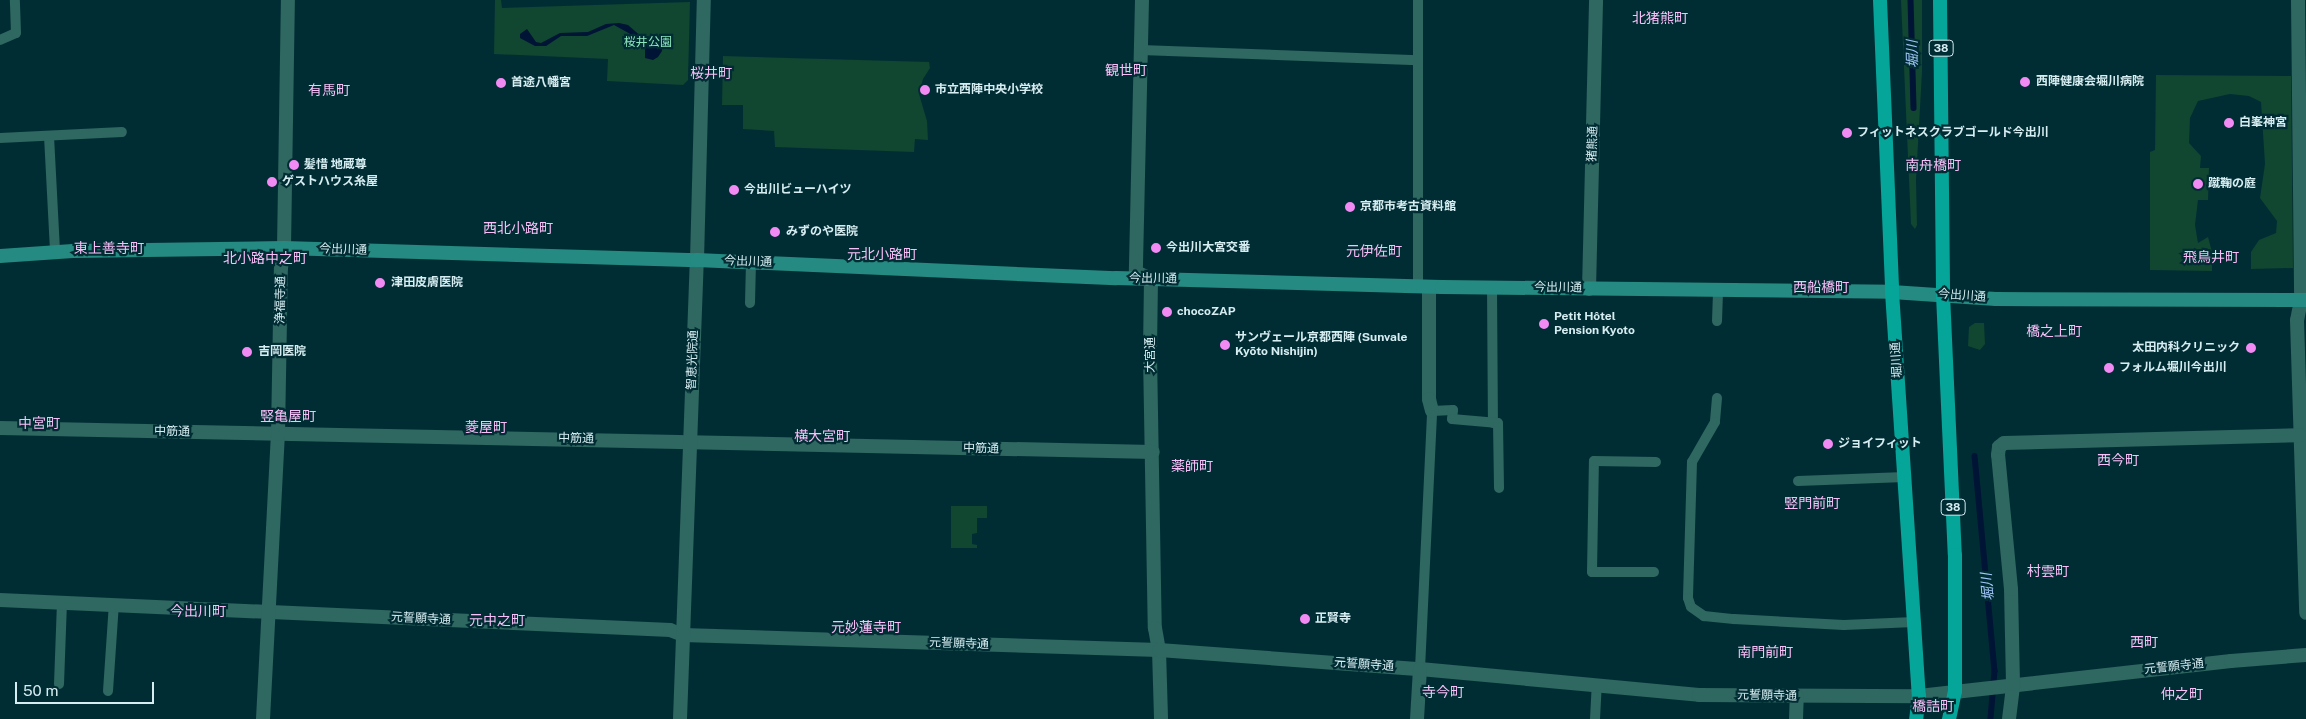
<!DOCTYPE html>
<meta charset="utf-8">
<style>
body{margin:0}
#map{position:relative;width:2306px;height:719px;overflow:hidden;background:#002d34;font-family:"Public Sans","Noto Sans JP",sans-serif}
div>[style]{position:absolute}
.green>*{inset:0;background:#114631}
.water>*{inset:0;background:#001435}
.stream>*{height:5.5px;margin:-2.75px;padding:0 2.75px;transform-origin:2.75px;border-radius:2.75px;background:#001435}
.service>*{height:10px;margin:-5px;padding:0 5px;transform-origin:5px;border-radius:5px;background:#2f6761}
.minor>*{height:14px;margin:-7px;padding:0 7px;transform-origin:7px;border-radius:7px;background:#2f6761}
.tertiary>*{height:14px;margin:-7px;padding:0 7px;transform-origin:7px;border-radius:7px;background:#2f6761}
.secondary>*{height:14px;margin:-7px;padding:0 7px;transform-origin:7px;border-radius:7px;background:#258a81}
.primary>*{height:14px;margin:-7px;padding:0 7px;transform-origin:7px;border-radius:7px;background:#06a59a}
.dots>*{width:14px;height:14px;translate:-50% -50%;box-sizing:border-box;border:2px solid #002d34;border-radius:50%}
span{translate:-50% -50%;white-space:nowrap;text-align:center;line-height:1.15;-webkit-text-stroke:4.5px #002d34;paint-order:stroke}
.shield-label span{padding:1px 4px;background:#002d34;border:1px solid;border-radius:4px;-webkit-text-stroke-width:0}
.shield-label{font-size:11px;color:#d6edf1;font-weight:700}
.park-label{font-size:12px;color:#8ee6bd}
.poi-label{font-size:12px;color:#d6edf1;font-weight:700}
.left{translate:0 -50%;text-align:left}
.right{translate:-100% -50%;text-align:right}
.street-label{font-size:12px;color:#d6edf1}
.neighbourhood-label{font-size:14px;color:#f9bff8}
.water-label{font-size:14px;color:#a3c8fb;font-style:italic}
.scale{position:absolute;left:15px;top:682px;width:139px;height:22px;box-sizing:border-box;border:2px solid #d6edf1;border-top:0;padding-left:6px;font-size:15px;line-height:18px;white-space:nowrap;color:#d6edf1;-webkit-text-stroke:4px #002d34;paint-order:stroke}
</style>
<div id="map">
<div class="green">
<i style="clip-path:polygon(495px 0,501px 0,502px 8px,690px 2px,688px 80px,683px 85px,607px 81px,608px 59px,494px 54px)"></i>
<i style="clip-path:polygon(1901px 0,1922px 0,1922px 72px,1916px 180px,1917px 225px,1915px 229px,1911px 224px)"></i>
<i style="clip-path:polygon(723px 56px,929px 62px,930px 68px,923px 79px,919px 94px,927px 121px,928px 140px,915px 139px,914px 152px,775px 147px,774px 131px,743px 129px,743px 105px,722px 105px)"></i>
<i style="clip-path:polygon(2156px 75px,2291px 76px,2293px 268px,2251px 269px,2251px 252px,2259px 240px,2276px 233px,2277px 221px,2260px 198px,2265px 164px,2261px 102px,2249px 96px,2230px 94px,2198px 101px,2190px 118px,2189px 143px,2201px 156px,2200px 168px,2209px 168px,2208px 200px,2198px 200px,2195px 225px,2198px 243px,2208px 237px,2212px 252px,2212px 271px,2150px 270px,2150px 152px,2155px 150px)"></i>
<i style="clip-path:polygon(1975px 323px,1984px 323px,1985px 344px,1980px 350px,1968px 346px,1969px 327px)"></i>
<i style="clip-path:polygon(951px 506px,987px 506px,987px 518px,977px 518px,977px 533px,972px 534px,972px 544px,977px 545px,977px 548px,951px 548px)"></i>
</div>
<div class="water">
<i style="clip-path:polygon(619px 23px,628px 25px,643px 38px,651px 37px,662px 41px,662px 51px,658px 57px,653px 60px,645px 58px,645px 47px,633px 43px,634px 36px,614px 25px,587px 36px,561px 36px,546px 46px,535px 46px,520px 38px,520px 34px,527px 29px,536px 42px,541px 43px,560px 33px,588px 32px,606px 24px)"></i>
</div>
<div class="stream">
<i style="left:1911px;top:0;width:108px;rotate:88.4deg"></i>
<i style="left:1975px;top:456px;width:216px;rotate:84.7deg"></i>
<i style="left:1995px;top:671px;width:48px;rotate:94.8deg"></i>
</div>
<div class="service">
<i style="left:0;top:40px;width:17px;rotate:-24deg"></i>
<i style="left:16px;top:33px;width:33px;rotate:-92deg"></i>
<i style="left:1141px;top:50px;width:277px;rotate:2.1deg"></i>
<i style="left:49px;top:136px;width:116px;rotate:87deg"></i>
<i style="left:0;top:138px;width:122px;rotate:-2.8deg"></i>
<i style="left:1418px;top:286px;width:286px;rotate:-90deg"></i>
<i style="left:1492px;top:287px;width:136px;rotate:89.6deg"></i>
<i style="left:750px;top:303px;width:40px;rotate:-88.6deg"></i>
<i style="left:1717px;top:321px;width:30px;rotate:-88deg"></i>
<i style="left:1717px;top:398px;width:24px;rotate:95deg"></i>
<i style="left:1715px;top:422px;width:46px;rotate:119.9deg"></i>
<i style="left:1692px;top:462px;width:136px;rotate:91.7deg"></i>
<i style="left:1688px;top:598px;width:9px;rotate:72deg"></i>
<i style="left:1691px;top:607px;width:16px;rotate:35deg"></i>
<i style="left:1704px;top:616px;width:30px;rotate:6deg"></i>
<i style="left:1734px;top:619px;width:110px;rotate:3.1deg"></i>
<i style="left:1844px;top:625px;width:70px;rotate:-2.5deg"></i>
<i style="left:1798px;top:481px;width:107px;rotate:-2.1deg"></i>
<i style="left:1654px;top:572px;width:62px;rotate:180deg"></i>
<i style="left:1592px;top:572px;width:111px;rotate:-89deg"></i>
<i style="left:1594px;top:461px;width:62px;rotate:0.9deg"></i>
<i style="left:1420px;top:669px;width:258px;rotate:-87.3deg"></i>
<i style="left:1432px;top:411px;width:21px;rotate:-3deg"></i>
<i style="left:1453px;top:410px;width:9px;rotate:96deg"></i>
<i style="left:1452px;top:419px;width:46px;rotate:5deg"></i>
<i style="left:1498px;top:423px;width:65px;rotate:89.1deg"></i>
<i style="left:59px;top:684px;width:81px;rotate:-87.9deg"></i>
<i style="left:108px;top:691px;width:87px;rotate:-86.1deg"></i>
<i style="left:1595px;top:719px;width:33px;rotate:-87deg"></i>
</div>
<div class="minor">
<i style="left:1142px;top:0;width:272px;rotate:91.3deg"></i>
<i style="left:1136px;top:272px;width:17px;rotate:25deg"></i>
<i style="left:1151px;top:279px;width:76px;rotate:90.8deg"></i>
<i style="left:1150px;top:355px;width:273px;rotate:89deg"></i>
<i style="left:1155px;top:628px;width:22px;rotate:80deg"></i>
<i style="left:1159px;top:650px;width:69px;rotate:88.3deg"></i>
<i style="left:2298px;top:0;width:300px;rotate:89.4deg"></i>
<i style="left:2301px;top:300px;width:20px;rotate:101deg"></i>
<i style="left:2297px;top:320px;width:293px;rotate:88.2deg"></i>
<i style="left:1429px;top:287px;width:112px;rotate:90deg"></i>
<i style="left:1429px;top:399px;width:12px;rotate:76deg"></i>
<i style="left:1589px;top:289px;width:289px;rotate:-88.6deg"></i>
<i style="left:0;top:428px;width:1153px;rotate:1.19deg"></i>
<i style="left:0;top:600px;width:671px;rotate:2.56deg"></i>
<i style="left:670px;top:630px;width:14px;rotate:21deg"></i>
<i style="left:683px;top:635px;width:476px;rotate:1.8deg"></i>
<i style="left:1159px;top:650px;width:262px;rotate:4.2deg"></i>
<i style="left:1420px;top:669px;width:280px;rotate:5.3deg"></i>
<i style="left:1699px;top:695px;width:220px;rotate:0.3deg"></i>
<i style="left:1919px;top:696px;width:314px;rotate:-6.4deg"></i>
<i style="left:2231px;top:661px;width:75px;rotate:-4.6deg"></i>
<i style="left:263px;top:719px;width:285px;rotate:-87deg"></i>
<i style="left:278px;top:434px;width:166px;rotate:-89deg"></i>
<i style="left:281px;top:268px;width:20px;rotate:-81deg"></i>
<i style="left:284px;top:248px;width:248px;rotate:-89.1deg"></i>
<i style="left:1417px;top:719px;width:50px;rotate:-86.6deg"></i>
<i style="left:1796px;top:719px;width:23px;rotate:-88deg"></i>
<i style="left:2009px;top:719px;width:35px;rotate:-83deg"></i>
<i style="left:2013px;top:684px;width:95px;rotate:-91.2deg"></i>
<i style="left:2011px;top:589px;width:135px;rotate:-95.5deg"></i>
<i style="left:1998px;top:455px;width:8px;rotate:-83deg"></i>
<i style="left:1999px;top:447px;width:6px;rotate:-39deg"></i>
<i style="left:2004px;top:443px;width:296px;rotate:-1.5deg"></i>
</div>
<div class="tertiary">
<i style="left:680px;top:719px;width:459px;rotate:-87.9deg"></i>
<i style="left:697px;top:260px;width:260px;rotate:-88.5deg"></i>
</div>
<div class="secondary">
<i style="left:0;top:256px;width:73px;rotate:-3.9deg"></i>
<i style="left:73px;top:251px;width:211px;rotate:-0.8deg"></i>
<i style="left:284px;top:248px;width:413px;rotate:1.7deg"></i>
<i style="left:697px;top:260px;width:419px;rotate:2.5deg"></i>
<i style="left:1116px;top:278px;width:326px;rotate:1.6deg"></i>
<i style="left:1442px;top:287px;width:450px;rotate:0.6deg"></i>
<i style="left:1892px;top:292px;width:104px;rotate:3.9deg"></i>
<i style="left:1996px;top:299px;width:310px;rotate:0.2deg"></i>
</div>
<div class="primary">
<i style="left:1880px;top:0;width:292px;rotate:87.6deg"></i>
<i style="left:1892px;top:292px;width:405px;rotate:86.2deg"></i>
<i style="left:1919px;top:696px;width:23px;rotate:97deg"></i>
<i style="left:1940px;top:0;width:295px;rotate:89.4deg"></i>
<i style="left:1943px;top:295px;width:260px;rotate:87.4deg"></i>
<i style="left:1955px;top:555px;width:136px;rotate:90deg"></i>
<i style="left:1955px;top:691px;width:29px;rotate:102deg"></i>
</div>
<div class="dots">
<i style="left:2025px;top:82px;background:#f28af3"></i>
<i style="left:501px;top:83px;background:#f28af3"></i>
<i style="left:925px;top:90px;background:#f28af3"></i>
<i style="left:2229px;top:123px;background:#f28af3"></i>
<i style="left:1847px;top:133px;background:#f28af3"></i>
<i style="left:294px;top:165px;background:#f28af3"></i>
<i style="left:272px;top:182px;background:#f28af3"></i>
<i style="left:2198px;top:184px;background:#f28af3"></i>
<i style="left:734px;top:190px;background:#f28af3"></i>
<i style="left:1350px;top:207px;background:#f28af3"></i>
<i style="left:775px;top:232px;background:#f28af3"></i>
<i style="left:1156px;top:248px;background:#f28af3"></i>
<i style="left:380px;top:283px;background:#f28af3"></i>
<i style="left:1167px;top:312px;background:#f28af3"></i>
<i style="left:1544px;top:324px;background:#f28af3"></i>
<i style="left:1225px;top:345px;background:#f28af3"></i>
<i style="left:2251px;top:348px;background:#f28af3"></i>
<i style="left:247px;top:352px;background:#f28af3"></i>
<i style="left:2109px;top:368px;background:#f28af3"></i>
<i style="left:1828px;top:444px;background:#f28af3"></i>
<i style="left:1305px;top:619px;background:#f28af3"></i>
</div>
<div class="shield-label">
<span style="left:1941px;top:48px">38</span>
<span style="left:1953px;top:507px">38</span>
</div>
<div class="park-label">
<span style="left:648px;top:43px">桜井公園</span>
</div>
<div class="poi-label">
<span class="left" style="left:2036px;top:82px">西陣健康会堀川病院</span>
<span class="left" style="left:511px;top:83px">首途八幡宮</span>
<span class="left" style="left:935px;top:90px">市立西陣中央小学校</span>
<span class="left" style="left:2239px;top:123px">白峯神宮</span>
<span class="left" style="left:1857px;top:133px">フィットネスクラブゴールド今出川</span>
<span class="left" style="left:304px;top:165px">髪惜 地蔵尊</span>
<span class="left" style="left:282px;top:182px">ゲストハウス糸屋</span>
<span class="left" style="left:2208px;top:184px">蹴鞠の庭</span>
<span class="left" style="left:744px;top:190px">今出川ビューハイツ</span>
<span class="left" style="left:1360px;top:207px">京都市考古資料館</span>
<span class="left" style="left:786px;top:232px">みずのや医院</span>
<span class="left" style="left:1166px;top:248px">今出川大宮交番</span>
<span class="left" style="left:391px;top:283px">津田皮膚医院</span>
<span class="left" style="left:1177px;top:312px">chocoZAP</span>
<span class="left" style="left:1554px;top:324px">Petit Hôtel<br>Pension Kyoto</span>
<span class="left" style="left:1235px;top:345px">サンヴェール京都西陣 (Sunvale<br>Kyōto Nishijin)</span>
<span class="right" style="left:2240px;top:348px">太田内科クリニック</span>
<span class="left" style="left:258px;top:352px">吉岡医院</span>
<span class="left" style="left:2119px;top:368px">フォルム堀川今出川</span>
<span class="left" style="left:1838px;top:444px">ジョイフィット</span>
<span class="left" style="left:1315px;top:619px">正賢寺</span>
</div>
<div class="street-label">
<span style="left:1593px;top:144px;rotate:-88deg">猪熊通</span>
<span style="left:343px;top:250px;rotate:2deg">今出川通</span>
<span style="left:748px;top:262px;rotate:2deg">今出川通</span>
<span style="left:1153px;top:279px;rotate:1deg">今出川通</span>
<span style="left:1558px;top:288px;rotate:1deg">今出川通</span>
<span style="left:1962px;top:296px;rotate:4deg">今出川通</span>
<span style="left:281px;top:300px;rotate:-89deg">浄福寺通</span>
<span style="left:1151px;top:355px;rotate:-90deg">大宮通</span>
<span style="left:693px;top:360px;rotate:-88deg">智恵光院通</span>
<span style="left:1897px;top:360px;rotate:-94deg">堀川通</span>
<span style="left:172px;top:432px;rotate:1deg">中筋通</span>
<span style="left:576px;top:439px;rotate:1deg">中筋通</span>
<span style="left:981px;top:449px;rotate:1deg">中筋通</span>
<span style="left:421px;top:619px;rotate:3deg">元誓願寺通</span>
<span style="left:959px;top:644px;rotate:2deg">元誓願寺通</span>
<span style="left:1364px;top:665px;rotate:4deg">元誓願寺通</span>
<span style="left:2174px;top:667px;rotate:-6deg">元誓願寺通</span>
<span style="left:1767px;top:696px;rotate:1deg">元誓願寺通</span>
</div>
<div class="neighbourhood-label">
<span style="left:1660px;top:18px">北猪熊町</span>
<span style="left:1126px;top:70px">観世町</span>
<span style="left:711px;top:73px">桜井町</span>
<span style="left:329px;top:90px">有馬町</span>
<span style="left:1933px;top:165px">南舟橋町</span>
<span style="left:518px;top:228px">西北小路町</span>
<span style="left:109px;top:248px">東上善寺町</span>
<span style="left:1374px;top:251px">元伊佐町</span>
<span style="left:882px;top:254px">元北小路町</span>
<span style="left:2211px;top:257px">飛鳥井町</span>
<span style="left:265px;top:258px">北小路中之町</span>
<span style="left:1821px;top:287px">西船橋町</span>
<span style="left:2054px;top:331px">橋之上町</span>
<span style="left:288px;top:416px">竪亀屋町</span>
<span style="left:39px;top:423px">中宮町</span>
<span style="left:486px;top:427px">菱屋町</span>
<span style="left:822px;top:436px">横大宮町</span>
<span style="left:2118px;top:460px">西今町</span>
<span style="left:1192px;top:466px">薬師町</span>
<span style="left:1812px;top:503px">竪門前町</span>
<span style="left:2048px;top:571px">村雲町</span>
<span style="left:198px;top:611px">今出川町</span>
<span style="left:497px;top:620px">元中之町</span>
<span style="left:866px;top:627px">元妙蓮寺町</span>
<span style="left:2144px;top:642px">西町</span>
<span style="left:1765px;top:652px">南門前町</span>
<span style="left:1443px;top:692px">寺今町</span>
<span style="left:2182px;top:694px">仲之町</span>
<span style="left:1933px;top:706px">橋詰町</span>
</div>
<div class="water-label">
<span style="left:1912px;top:54px;rotate:-91deg">堀川</span>
<span style="left:1987px;top:587px;rotate:-95deg">堀川</span>
</div>
<div class="scale">50 m</div>
</div>
